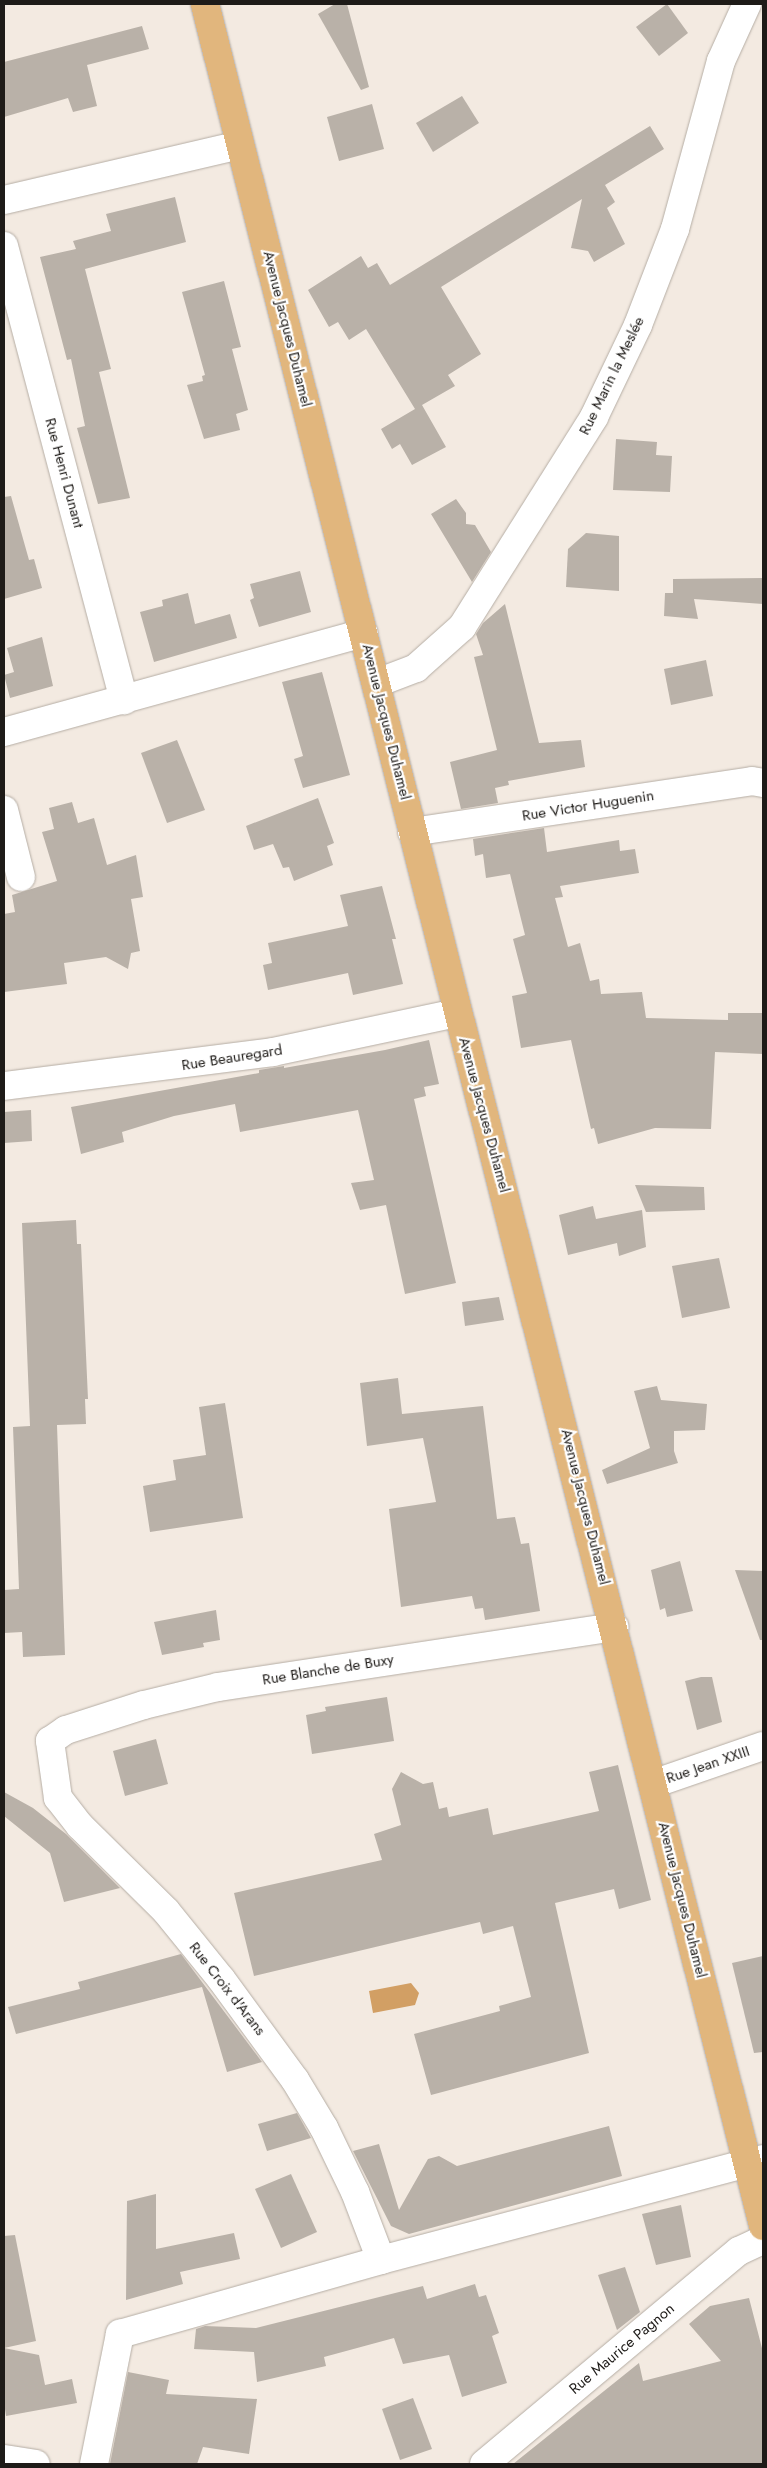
<!DOCTYPE html>
<meta charset="utf-8">
<style>
body{margin:0}
#map{position:relative;width:767px;height:2468px;overflow:hidden;background:#f3eae1;font-family:Jost,sans-serif}
div>[style]{position:absolute}
.water>*{inset:0;background:#d29f64}
.building>*{inset:0;background:#b9b1a8}
.roads{filter:drop-shadow(0 0 1px #b5ada4) drop-shadow(0 0 1px #b5ada4)}
.minor>*{height:28px;margin:-14px;padding:0 14px;transform-origin:14px;border-radius:14px;background:#fff}
.major>*{height:28px;margin:-14px;padding:0 14px;transform-origin:14px;border-radius:14px;background:#e1b67d}
span{translate:-50% -50%;white-space:nowrap;text-align:center;line-height:1.15;-webkit-text-stroke:4.5px #fff;paint-order:stroke}
.street-label{font-size:15px;color:#1e1b18}
.frame{position:absolute;inset:0;border:5px solid #1e1b18;pointer-events:none}
</style>
<div id="map">
<div class="water">
<i style="clip-path:polygon(411px 1983px,419px 1993px,415px 2005px,373px 2013px,369px 1991px)"></i>
</div>
<div class="building">
<i style="clip-path:polygon(335px 4px,347px 4px,369px 87px,361px 90px,318px 14px)"></i>
<i style="clip-path:polygon(667px 4px,688px 33px,659px 56px,636px 27px)"></i>
<i style="clip-path:polygon(142px 26px,149px 49px,87px 65px,97px 106px,73px 112px,68px 98px,4px 117px,4px 62px)"></i>
<i style="clip-path:polygon(462px 96px,479px 123px,433px 152px,416px 123px)"></i>
<i style="clip-path:polygon(372px 104px,384px 149px,339px 161px,327px 117px)"></i>
<i style="clip-path:polygon(650px 126px,664px 149px,605px 185px,615px 202px,607px 208px,625px 244px,594px 262px,588px 251px,571px 248px,582px 199px,441px 287px,481px 354px,448px 375px,455px 386px,422px 405px,446px 447px,412px 465px,400px 444px,392px 449px,381px 429px,415px 409px,366px 329px,349px 340px,338px 322px,329px 327px,308px 290px,361px 256px,368px 268px,377px 263px,390px 285px)"></i>
<i style="clip-path:polygon(175px 197px,186px 242px,85px 269px,111px 369px,99px 372px,130px 498px,98px 504px,77px 428px,85px 426px,71px 359px,67px 360px,40px 257px,76px 249px,73px 241px,111px 231px,106px 214px)"></i>
<i style="clip-path:polygon(224px 281px,241px 347px,232px 349px,248px 410px,236px 414px,240px 430px,204px 439px,187px 385px,203px 381px,202px 376px,205px 375px,182px 292px)"></i>
<i style="clip-path:polygon(616px 439px,657px 442px,656px 455px,672px 456px,670px 492px,613px 490px)"></i>
<i style="clip-path:polygon(11px 496px,29px 560px,34px 559px,42px 588px,4px 599px,4px 497px)"></i>
<i style="clip-path:polygon(456px 499px,466px 513px,466px 524px,475px 525px,491px 552px,472px 582px,431px 514px)"></i>
<i style="clip-path:polygon(586px 533px,619px 536px,619px 591px,566px 587px,568px 549px)"></i>
<i style="clip-path:polygon(300px 571px,311px 612px,259px 627px,250px 600px,254px 598px,250px 584px)"></i>
<i style="clip-path:polygon(763px 578px,763px 604px,694px 599px,698px 619px,664px 616px,665px 593px,673px 593px,673px 579px)"></i>
<i style="clip-path:polygon(188px 593px,195px 624px,230px 614px,237px 638px,154px 662px,140px 612px,163px 606px,162px 600px)"></i>
<i style="clip-path:polygon(505px 604px,539px 743px,581px 740px,585px 767px,508px 781px,509px 785px,495px 788px,498px 803px,461px 809px,450px 762px,497px 750px,474px 657px,483px 655px,476px 634px,483px 623px)"></i>
<i style="clip-path:polygon(42px 637px,53px 686px,10px 698px,4px 675px,14px 672px,7px 648px)"></i>
<i style="clip-path:polygon(706px 660px,713px 696px,671px 705px,664px 669px)"></i>
<i style="clip-path:polygon(322px 672px,350px 775px,303px 788px,294px 759px,303px 756px,282px 682px)"></i>
<i style="clip-path:polygon(177px 740px,205px 810px,167px 823px,141px 753px)"></i>
<i style="clip-path:polygon(318px 798px,334px 843px,327px 846px,333px 865px,294px 881px,289px 867px,283px 868px,273px 844px,254px 850px,246px 826px)"></i>
<i style="clip-path:polygon(72px 802px,78px 823px,94px 818px,107px 865px,136px 855px,143px 897px,131px 899px,140px 951px,131px 953px,128px 969px,106px 957px,64px 963px,67px 984px,4px 992px,4px 914px,15px 912px,12px 895px,57px 881px,42px 832px,54px 829px,49px 808px)"></i>
<i style="clip-path:polygon(544px 828px,547px 852px,619px 840px,620px 851px,635px 849px,639px 873px,560px 886px,563px 897px,555px 898px,568px 947px,580px 943px,590px 981px,599px 979px,601px 994px,642px 992px,646px 1018px,728px 1020px,728px 1013px,763px 1013px,763px 1054px,715px 1052px,711px 1129px,655px 1128px,598px 1144px,594px 1128px,591px 1129px,571px 1040px,521px 1048px,512px 996px,527px 993px,513px 939px,525px 935px,518px 907px,510px 874px,486px 878px,483px 854px,475px 856px,473px 839px)"></i>
<i style="clip-path:polygon(382px 886px,396px 939px,392px 939px,403px 984px,353px 995px,348px 973px,268px 990px,263px 965px,272px 963px,268px 943px,348px 926px,340px 895px)"></i>
<i style="clip-path:polygon(429px 1040px,439px 1084px,424px 1087px,426px 1096px,414px 1099px,456px 1283px,405px 1294px,386px 1205px,360px 1210px,351px 1183px,374px 1180px,358px 1110px,240px 1132px,235px 1104px,174px 1116px,122px 1132px,124px 1142px,81px 1154px,71px 1107px,259px 1073px,259px 1070px,284px 1066px,284px 1068px,385px 1050px)"></i>
<i style="clip-path:polygon(31px 1110px,32px 1141px,4px 1143px,4px 1112px)"></i>
<i style="clip-path:polygon(635px 1185px,704px 1187px,705px 1210px,646px 1212px)"></i>
<i style="clip-path:polygon(593px 1206px,596px 1219px,642px 1210px,646px 1247px,619px 1256px,617px 1243px,568px 1255px,559px 1215px)"></i>
<i style="clip-path:polygon(76px 1220px,77px 1244px,81px 1244px,88px 1399px,85px 1399px,86px 1424px,57px 1425px,65px 1655px,23px 1657px,22px 1632px,4px 1633px,4px 1590px,19px 1589px,13px 1427px,30px 1426px,22px 1223px)"></i>
<i style="clip-path:polygon(719px 1258px,730px 1308px,682px 1318px,672px 1266px)"></i>
<i style="clip-path:polygon(499px 1297px,504px 1320px,465px 1326px,462px 1302px)"></i>
<i style="clip-path:polygon(398px 1378px,402px 1414px,483px 1406px,497px 1519px,515px 1517px,521px 1544px,529px 1543px,540px 1611px,485px 1620px,483px 1608px,475px 1609px,472px 1596px,401px 1607px,389px 1509px,436px 1502px,423px 1438px,367px 1446px,360px 1383px)"></i>
<i style="clip-path:polygon(657px 1386px,661px 1400px,707px 1404px,705px 1430px,674px 1431px,674px 1451px,678px 1463px,607px 1484px,602px 1470px,650px 1448px,634px 1391px)"></i>
<i style="clip-path:polygon(225px 1403px,243px 1518px,150px 1532px,143px 1486px,176px 1480px,173px 1460px,206px 1455px,199px 1407px)"></i>
<i style="clip-path:polygon(680px 1561px,693px 1611px,667px 1617px,665px 1608px,660px 1610px,651px 1570px)"></i>
<i style="clip-path:polygon(735px 1570px,763px 1571px,763px 1640px,760px 1640px)"></i>
<i style="clip-path:polygon(216px 1610px,220px 1640px,203px 1643px,204px 1647px,162px 1655px,154px 1622px)"></i>
<i style="clip-path:polygon(701px 1677px,712px 1677px,722px 1722px,697px 1730px,685px 1681px)"></i>
<i style="clip-path:polygon(387px 1697px,394px 1741px,312px 1754px,306px 1715px,326px 1711px,325px 1707px)"></i>
<i style="clip-path:polygon(156px 1739px,168px 1784px,125px 1796px,113px 1751px)"></i>
<i style="clip-path:polygon(618px 1765px,651px 1900px,619px 1909px,614px 1889px,555px 1903px,589px 2053px,431px 2095px,414px 2034px,500px 2011px,499px 2006px,531px 1997px,513px 1926px,483px 1934px,480px 1922px,254px 1976px,234px 1893px,382px 1860px,374px 1834px,401px 1825px,392px 1789px,401px 1772px,423px 1784px,433px 1782px,439px 1809px,447px 1807px,449px 1817px,488px 1808px,493px 1835px,599px 1811px,589px 1772px)"></i>
<i style="clip-path:polygon(4px 1792px,33px 1808px,66px 1834px,120px 1888px,64px 1902px,50px 1853px,4px 1816px)"></i>
<i style="clip-path:polygon(181px 1954px,262px 2062px,227px 2072px,202px 1987px,16px 2034px,8px 2007px,80px 1989px,78px 1982px)"></i>
<i style="clip-path:polygon(763px 1956px,763px 2052px,754px 2053px,732px 1963px)"></i>
<i style="clip-path:polygon(297px 2113px,311px 2138px,267px 2151px,258px 2124px)"></i>
<i style="clip-path:polygon(609px 2126px,622px 2176px,409px 2234px,391px 2226px,353px 2151px,379px 2144px,399px 2210px,428px 2159px,439px 2156px,457px 2166px)"></i>
<i style="clip-path:polygon(291px 2174px,317px 2232px,281px 2248px,255px 2189px)"></i>
<i style="clip-path:polygon(156px 2194px,156px 2249px,234px 2233px,240px 2259px,180px 2272px,183px 2284px,126px 2300px,127px 2201px)"></i>
<i style="clip-path:polygon(681px 2205px,691px 2257px,656px 2265px,642px 2214px)"></i>
<i style="clip-path:polygon(15px 2235px,36px 2341px,4px 2348px,39px 2355px,45px 2385px,72px 2379px,77px 2403px,6px 2416px,4px 2402px,4px 2236px)"></i>
<i style="clip-path:polygon(625px 2267px,640px 2312px,617px 2330px,598px 2275px)"></i>
<i style="clip-path:polygon(475px 2284px,479px 2297px,486px 2295px,499px 2333px,492px 2336px,507px 2383px,462px 2397px,449px 2355px,403px 2364px,394px 2338px,324px 2357px,326px 2366px,257px 2382px,254px 2352px,194px 2349px,196px 2329px,205px 2326px,256px 2328px,423px 2286px,427px 2299px)"></i>
<i style="clip-path:polygon(749px 2298px,763px 2352px,763px 2464px,513px 2464px,639px 2363px,643px 2381px,721px 2361px,689px 2324px,710px 2306px)"></i>
<i style="clip-path:polygon(128px 2372px,169px 2380px,166px 2394px,257px 2399px,249px 2454px,203px 2447px,197px 2464px,110px 2464px)"></i>
<i style="clip-path:polygon(413px 2398px,432px 2449px,400px 2460px,382px 2409px)"></i>
</div>
<div class="roads">
<div class="minor">
<i style="left:4px;top:200px;width:242px;rotate:-13.1deg"></i>
<i style="left:4px;top:246px;width:470px;rotate:75.2deg"></i>
<i style="left:377px;top:683px;width:42px;rotate:-21deg"></i>
<i style="left:416px;top:668px;width:62px;rotate:-41.7deg"></i>
<i style="left:462px;top:627px;width:248px;rotate:-57.8deg"></i>
<i style="left:594px;top:417px;width:102px;rotate:-64.4deg"></i>
<i style="left:638px;top:325px;width:103px;rotate:-68.9deg"></i>
<i style="left:675px;top:229px;width:174px;rotate:-74.7deg"></i>
<i style="left:721px;top:61px;width:63px;rotate:-65.5deg"></i>
<i style="left:4px;top:732px;width:373px;rotate:-15.4deg"></i>
<i style="left:4px;top:810px;width:69px;rotate:75.8deg"></i>
<i style="left:412px;top:832px;width:344px;rotate:-8.5deg"></i>
<i style="left:752px;top:781px;width:11px;rotate:10deg"></i>
<i style="left:4px;top:1086px;width:271px;rotate:-7.2deg"></i>
<i style="left:273px;top:1052px;width:188px;rotate:-12deg"></i>
<i style="left:653px;top:1784px;width:116px;rotate:-19.1deg"></i>
<i style="left:381px;top:2260px;width:73px;rotate:-110.9deg"></i>
<i style="left:355px;top:2192px;width:71px;rotate:-115.8deg"></i>
<i style="left:324px;top:2128px;width:56px;rotate:-121.1deg"></i>
<i style="left:295px;top:2080px;width:125px;rotate:-126.2deg"></i>
<i style="left:221px;top:1979px;width:87px;rotate:-129deg"></i>
<i style="left:166px;top:1911px;width:121px;rotate:-135.3deg"></i>
<i style="left:80px;top:1826px;width:36px;rotate:-128deg"></i>
<i style="left:58px;top:1798px;width:58px;rotate:-98deg"></i>
<i style="left:50px;top:1741px;width:19px;rotate:-35deg"></i>
<i style="left:66px;top:1730px;width:82px;rotate:-17.8deg"></i>
<i style="left:144px;top:1705px;width:76px;rotate:-13.7deg"></i>
<i style="left:218px;top:1687px;width:401px;rotate:-8.6deg"></i>
<i style="left:4px;top:2459px;width:32px;rotate:9deg"></i>
<i style="left:94px;top:2464px;width:133px;rotate:-78.7deg"></i>
<i style="left:120px;top:2334px;width:271px;rotate:-15.8deg"></i>
<i style="left:381px;top:2260px;width:395px;rotate:-14.8deg"></i>
<i style="left:484px;top:2464px;width:332px;rotate:-39.9deg"></i>
<i style="left:739px;top:2251px;width:26px;rotate:-25deg"></i>
</div>
<div class="major">
<i style="left:205px;top:4px;width:2291px;rotate:75.9deg"></i>
</div>
</div>
<div class="street-label">
<span style="left:287px;top:329px;rotate:76deg">Avenue Jacques Duhamel</span>
<span style="left:612px;top:376px;rotate:-64deg">Rue Marin la Meslée</span>
<span style="left:64px;top:473px;rotate:75deg">Rue Henri Dunant</span>
<span style="left:386px;top:722px;rotate:76deg">Avenue Jacques Duhamel</span>
<span style="left:588px;top:806px;rotate:-9deg">Rue Victor Huguenin</span>
<span style="left:232px;top:1058px;rotate:-9deg">Rue Beauregard</span>
<span style="left:484px;top:1115px;rotate:75deg">Avenue Jacques Duhamel</span>
<span style="left:585px;top:1507px;rotate:76deg">Avenue Jacques Duhamel</span>
<span style="left:328px;top:1670px;rotate:-9deg">Rue Blanche de Buxy</span>
<span style="left:708px;top:1765px;rotate:-19deg">Rue Jean XXIII</span>
<span style="left:682px;top:1900px;rotate:76deg">Avenue Jacques Duhamel</span>
<span style="left:227px;top:1989px;rotate:52deg">Rue Croix d'Arans</span>
<span style="left:622px;top:2349px;rotate:-40deg">Rue Maurice Pagnon</span>
</div>
<div class="frame"></div>
</div>
